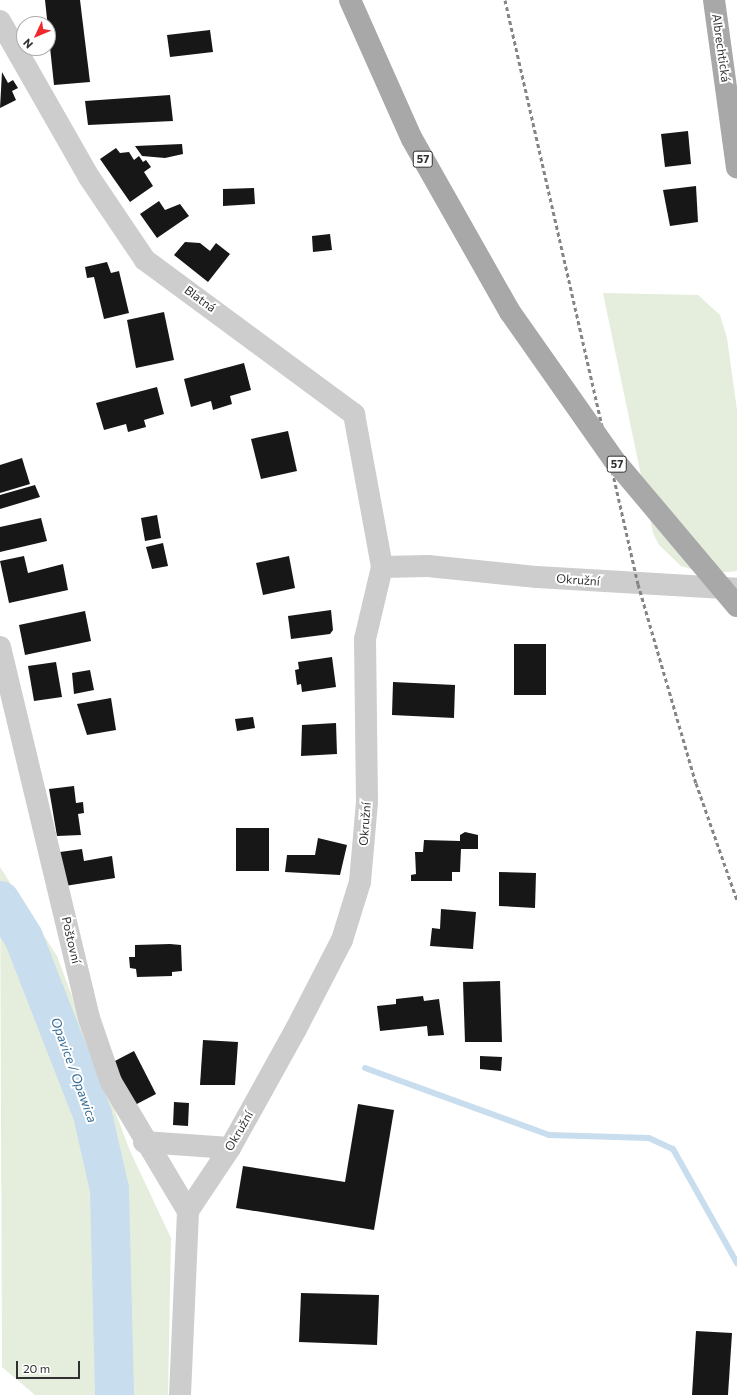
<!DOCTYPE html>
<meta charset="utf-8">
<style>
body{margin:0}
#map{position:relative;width:737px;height:1395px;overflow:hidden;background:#fff;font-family:Commissioner,sans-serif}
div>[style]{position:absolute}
.green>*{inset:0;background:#e5eedd}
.stream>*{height:6px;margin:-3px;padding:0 3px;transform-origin:3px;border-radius:3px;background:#c8ddee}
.river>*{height:39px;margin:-19.5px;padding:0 19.5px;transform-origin:19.5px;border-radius:19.5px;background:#c8ddee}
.building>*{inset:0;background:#171717}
.minor>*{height:22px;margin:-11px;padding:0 11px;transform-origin:11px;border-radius:11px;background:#cdcdcd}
.major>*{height:22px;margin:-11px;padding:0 11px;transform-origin:11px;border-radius:11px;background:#a8a8a8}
.rail>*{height:3px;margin-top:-1.5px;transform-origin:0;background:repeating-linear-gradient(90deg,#858585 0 4px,transparent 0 7px)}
.major-bridge>*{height:22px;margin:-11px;padding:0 11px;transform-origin:11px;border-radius:11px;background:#a8a8a8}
span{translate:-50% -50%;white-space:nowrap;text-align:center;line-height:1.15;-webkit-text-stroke:4px #fff;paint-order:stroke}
.shield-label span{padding:1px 3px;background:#fff;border:1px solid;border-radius:3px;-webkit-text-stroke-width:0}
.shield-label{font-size:11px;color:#303030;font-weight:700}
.street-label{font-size:12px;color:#303030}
.water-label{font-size:13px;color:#386d98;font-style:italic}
.north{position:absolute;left:16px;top:16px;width:40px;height:40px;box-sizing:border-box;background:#fff;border:1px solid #acacac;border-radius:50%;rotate:226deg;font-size:11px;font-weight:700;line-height:16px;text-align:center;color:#303030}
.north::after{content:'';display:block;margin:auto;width:14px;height:18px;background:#f0282c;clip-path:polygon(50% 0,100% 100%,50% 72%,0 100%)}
.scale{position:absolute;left:16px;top:1361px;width:64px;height:18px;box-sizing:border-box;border:2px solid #303030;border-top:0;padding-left:5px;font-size:12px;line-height:14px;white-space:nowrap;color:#303030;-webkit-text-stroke:3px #fff;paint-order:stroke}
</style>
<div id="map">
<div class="green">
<i style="clip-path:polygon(603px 293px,698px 295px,720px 315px,727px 338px,737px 410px,737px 571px,707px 574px,681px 566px,659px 545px,653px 533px)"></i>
<i style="clip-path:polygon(0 867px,57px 956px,130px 1151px,171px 1238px,168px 1395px,35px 1395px,2px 1367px)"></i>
</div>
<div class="stream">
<i style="left:365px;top:1068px;width:196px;rotate:20deg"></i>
<i style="left:549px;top:1135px;width:100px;rotate:1.7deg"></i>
<i style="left:649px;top:1138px;width:26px;rotate:25deg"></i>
<i style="left:673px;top:1149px;width:131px;rotate:60.7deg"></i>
<i style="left:92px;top:1114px;width:19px;rotate:12deg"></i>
</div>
<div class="river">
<i style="left:0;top:900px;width:44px;rotate:58.1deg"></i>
<i style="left:23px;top:937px;width:190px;rotate:68.7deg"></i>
<i style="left:92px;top:1114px;width:77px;rotate:77.2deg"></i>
<i style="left:109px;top:1189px;width:206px;rotate:88.6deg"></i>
</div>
<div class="building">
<i style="clip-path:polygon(45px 0,80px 0,90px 82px,54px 85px)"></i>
<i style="clip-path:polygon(210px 30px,213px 52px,170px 57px,167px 35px)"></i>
<i style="clip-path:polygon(2px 72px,8px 83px,13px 80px,18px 88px,12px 91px,16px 100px,0 108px)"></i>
<i style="clip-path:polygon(170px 95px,173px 121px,88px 125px,85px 101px)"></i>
<i style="clip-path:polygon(688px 131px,691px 164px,665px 167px,661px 134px)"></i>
<i style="clip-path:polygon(182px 144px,183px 154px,165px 158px,142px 156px,135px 146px)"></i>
<i style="clip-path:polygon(116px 148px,120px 153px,129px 152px,134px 160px,139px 156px,143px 162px,146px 160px,151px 167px,144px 172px,153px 186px,130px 202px,100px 159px)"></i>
<i style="clip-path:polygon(696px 186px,698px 222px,670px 226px,663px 190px)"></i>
<i style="clip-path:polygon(254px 188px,255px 204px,223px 206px,223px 189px)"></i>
<i style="clip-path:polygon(159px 201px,165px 210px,180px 204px,189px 216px,157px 238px,140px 214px)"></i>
<i style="clip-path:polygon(330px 234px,332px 250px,313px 252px,312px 236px)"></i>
<i style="clip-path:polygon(185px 242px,200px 243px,210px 251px,216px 243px,230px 254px,208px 282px,174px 255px)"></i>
<i style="clip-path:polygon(107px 262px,111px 273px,119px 271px,129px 313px,104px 319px,94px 277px,87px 278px,85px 267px)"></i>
<i style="clip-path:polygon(164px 312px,174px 360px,136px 368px,127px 320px)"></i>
<i style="clip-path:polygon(244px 363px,251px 390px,230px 396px,232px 404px,213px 410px,211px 401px,191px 407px,184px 379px)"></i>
<i style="clip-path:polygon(157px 387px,164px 414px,144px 420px,146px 427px,128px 432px,126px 424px,104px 430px,96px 403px)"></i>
<i style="clip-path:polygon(288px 431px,297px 471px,261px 479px,251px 439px)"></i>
<i style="clip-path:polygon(22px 458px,30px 484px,0 493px,0 465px)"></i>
<i style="clip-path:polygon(35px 485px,40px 497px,0 509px,0 495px)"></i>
<i style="clip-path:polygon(157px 515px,161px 538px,145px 541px,141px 518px)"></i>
<i style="clip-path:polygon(41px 518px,47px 541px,0 552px,0 527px)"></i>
<i style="clip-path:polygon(163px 543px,168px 566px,152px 569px,146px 547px)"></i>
<i style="clip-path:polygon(24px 556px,28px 573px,63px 564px,68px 590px,9px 603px,0 561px)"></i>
<i style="clip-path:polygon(289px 556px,295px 588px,263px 595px,256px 563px)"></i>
<i style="clip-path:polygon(331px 610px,333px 630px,330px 634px,291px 639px,288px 616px)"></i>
<i style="clip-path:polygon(85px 611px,91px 641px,25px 655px,19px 625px)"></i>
<i style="clip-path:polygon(514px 644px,546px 644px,546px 695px,514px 695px)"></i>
<i style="clip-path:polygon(332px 657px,336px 687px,302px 692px,301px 684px,297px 685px,295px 670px,299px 669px,298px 662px)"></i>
<i style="clip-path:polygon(56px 662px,62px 697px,34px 701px,28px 666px)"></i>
<i style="clip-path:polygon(90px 670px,94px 690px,74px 694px,72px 673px)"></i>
<i style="clip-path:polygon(393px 682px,455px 685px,454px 718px,392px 715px)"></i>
<i style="clip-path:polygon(111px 698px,116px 730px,87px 735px,77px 704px)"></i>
<i style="clip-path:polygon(253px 717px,255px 728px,237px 731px,235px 719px)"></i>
<i style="clip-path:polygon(336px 723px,337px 754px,301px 756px,302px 725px)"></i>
<i style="clip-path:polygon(74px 786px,76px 803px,83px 802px,84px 813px,78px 814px,81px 835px,57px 836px,49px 789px)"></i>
<i style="clip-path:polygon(236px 828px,269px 828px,269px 871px,236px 871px)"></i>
<i style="clip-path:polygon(465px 832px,478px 835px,478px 849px,461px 849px,460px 872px,452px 872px,452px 881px,411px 881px,411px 875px,416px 874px,415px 852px,423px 852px,424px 840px,460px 841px,460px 835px)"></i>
<i style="clip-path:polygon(318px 838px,347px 845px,340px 875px,285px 872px,287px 855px,315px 855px)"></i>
<i style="clip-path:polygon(82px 849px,84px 861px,112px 856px,115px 878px,65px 886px,60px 852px)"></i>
<i style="clip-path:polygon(499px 872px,536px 873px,535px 908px,499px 906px)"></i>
<i style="clip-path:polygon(441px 909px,476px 912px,473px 949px,430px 946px,432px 928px,440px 929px)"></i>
<i style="clip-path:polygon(170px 944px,181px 945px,182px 971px,172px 972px,172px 976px,137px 977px,136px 969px,130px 968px,129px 957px,135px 957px,135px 945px)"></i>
<i style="clip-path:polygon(500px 981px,502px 1042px,465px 1042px,463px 982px)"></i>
<i style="clip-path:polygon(423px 996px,424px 1001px,439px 999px,444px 1035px,428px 1036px,427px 1026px,380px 1031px,377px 1006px,396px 1004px,396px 999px)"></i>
<i style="clip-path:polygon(203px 1040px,238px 1042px,235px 1085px,200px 1085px)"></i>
<i style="clip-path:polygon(134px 1051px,156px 1094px,133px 1106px,111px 1063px)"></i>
<i style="clip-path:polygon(480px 1056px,502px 1057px,501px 1071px,480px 1069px)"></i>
<i style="clip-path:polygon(174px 1102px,189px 1103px,188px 1126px,173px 1125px)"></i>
<i style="clip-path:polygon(358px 1104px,394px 1110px,374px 1230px,236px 1208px,243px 1166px,345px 1182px)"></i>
<i style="clip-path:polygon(301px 1293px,379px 1295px,377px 1345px,299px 1342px)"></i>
<i style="clip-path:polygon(696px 1331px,732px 1333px,728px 1395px,692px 1395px)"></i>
</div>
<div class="minor">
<i style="left:0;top:21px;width:180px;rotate:60.3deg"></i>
<i style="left:89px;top:177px;width:100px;rotate:56deg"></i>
<i style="left:145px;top:260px;width:260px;rotate:36.4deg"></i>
<i style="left:354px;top:414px;width:156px;rotate:79.6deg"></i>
<i style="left:0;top:647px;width:382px;rotate:76.5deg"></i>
<i style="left:89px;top:1018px;width:68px;rotate:71deg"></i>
<i style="left:111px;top:1082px;width:150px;rotate:59.2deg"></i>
<i style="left:144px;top:1142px;width:86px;rotate:4deg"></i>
<i style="left:180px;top:1395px;width:184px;rotate:-87.5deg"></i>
<i style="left:188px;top:1211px;width:76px;rotate:-56.3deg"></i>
<i style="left:230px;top:1148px;width:136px;rotate:-61deg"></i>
<i style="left:296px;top:1029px;width:100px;rotate:-62.7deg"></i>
<i style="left:342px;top:940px;width:61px;rotate:-72.8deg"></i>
<i style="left:360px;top:882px;width:80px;rotate:-85deg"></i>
<i style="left:367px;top:802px;width:163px;rotate:-90.7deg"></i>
<i style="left:365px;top:639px;width:74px;rotate:-76.7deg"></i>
<i style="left:382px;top:567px;width:46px;rotate:-1.2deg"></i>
<i style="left:428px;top:566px;width:110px;rotate:5.8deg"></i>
<i style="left:537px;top:577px;width:200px;rotate:3.4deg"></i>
</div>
<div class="major">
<i style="left:350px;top:0;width:152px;rotate:66deg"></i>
<i style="left:412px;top:139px;width:199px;rotate:60.5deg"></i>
<i style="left:714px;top:0;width:169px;rotate:82.2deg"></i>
</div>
<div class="rail">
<i style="left:505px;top:0;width:599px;rotate:77.17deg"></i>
<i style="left:638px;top:584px;width:207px;rotate:73.8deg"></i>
<i style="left:696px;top:783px;width:124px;rotate:70.7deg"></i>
</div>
<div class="major-bridge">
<i style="left:510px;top:312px;width:181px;rotate:54.9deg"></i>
<i style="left:614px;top:460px;width:191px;rotate:49.9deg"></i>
</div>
<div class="shield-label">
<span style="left:423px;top:159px">57</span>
<span style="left:617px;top:464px">57</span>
</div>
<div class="street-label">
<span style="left:721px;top:48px;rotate:82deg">Albrechtická</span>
<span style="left:200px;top:299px;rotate:36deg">Blatná</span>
<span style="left:578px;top:580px;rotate:4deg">Okružní</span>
<span style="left:365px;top:824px;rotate:-86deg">Okružní</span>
<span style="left:71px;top:940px;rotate:77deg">Poštovní</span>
<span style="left:239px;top:1131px;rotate:-60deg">Okružní</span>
</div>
<div class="water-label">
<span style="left:74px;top:1070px;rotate:70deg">Opavice / Opawica</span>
</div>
<div class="north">N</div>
<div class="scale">20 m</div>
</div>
